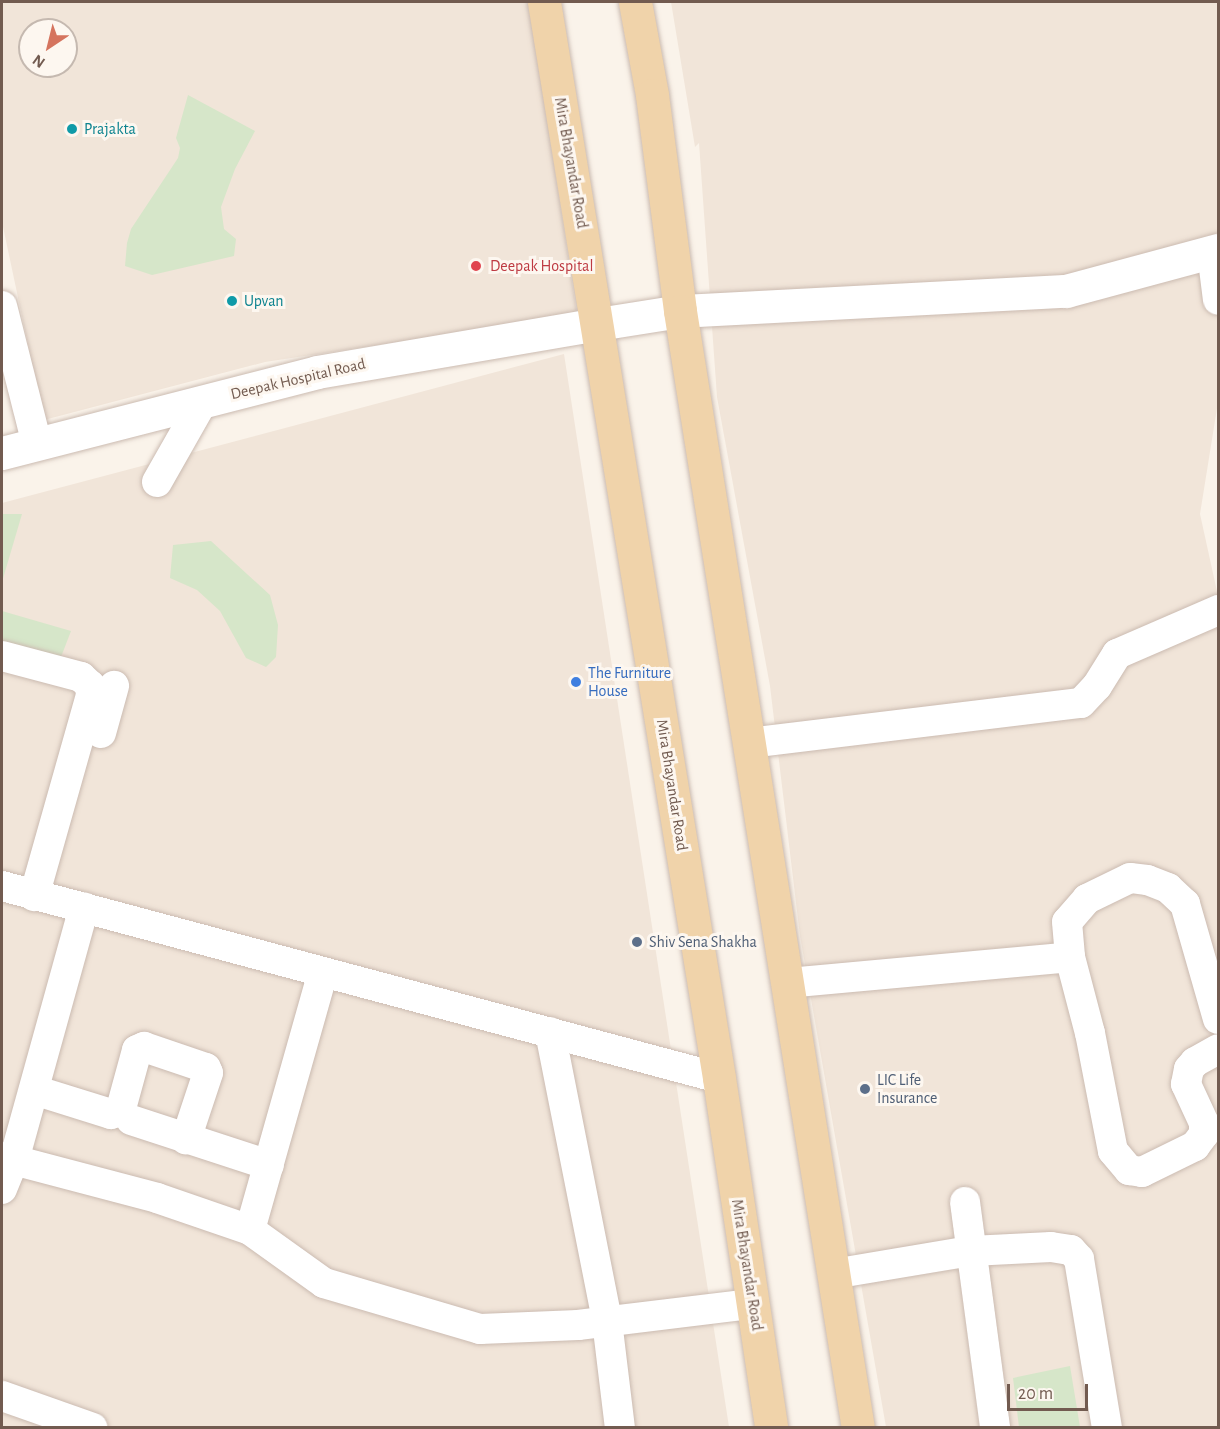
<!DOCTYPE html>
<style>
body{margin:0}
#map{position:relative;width:1220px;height:1429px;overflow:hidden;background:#faf3ea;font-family:"Alegreya Sans",sans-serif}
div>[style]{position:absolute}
.residential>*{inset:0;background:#f1e5d9}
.green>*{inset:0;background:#d6e6c9}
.roads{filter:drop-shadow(0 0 2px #cbbbb1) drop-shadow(0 0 2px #cbbbb1)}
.street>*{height:30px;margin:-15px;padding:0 15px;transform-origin:15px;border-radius:15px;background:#fff}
.secondary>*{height:33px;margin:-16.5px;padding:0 16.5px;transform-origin:16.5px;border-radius:16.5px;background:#fff}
.primary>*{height:33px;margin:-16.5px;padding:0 16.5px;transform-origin:16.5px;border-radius:16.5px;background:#f0d3aa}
.dots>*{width:16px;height:16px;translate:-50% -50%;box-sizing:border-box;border:3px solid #fdf7f0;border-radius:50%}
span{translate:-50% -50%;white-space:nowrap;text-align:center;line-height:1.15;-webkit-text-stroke:6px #fdf7f0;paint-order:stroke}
.culture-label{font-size:16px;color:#0d838f}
.left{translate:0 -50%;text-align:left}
.street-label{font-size:16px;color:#725b50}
.health-label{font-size:16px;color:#be3a42}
.shop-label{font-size:16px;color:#366cbe}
.service-label{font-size:16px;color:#4e5e75}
.frame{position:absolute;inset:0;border:3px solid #725b50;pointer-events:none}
.north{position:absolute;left:18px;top:18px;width:60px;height:60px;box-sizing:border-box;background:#fdf7f0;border:2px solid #c5b9b0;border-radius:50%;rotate:215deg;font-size:16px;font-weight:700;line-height:24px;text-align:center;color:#725b50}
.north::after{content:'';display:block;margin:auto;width:21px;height:27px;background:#d5745e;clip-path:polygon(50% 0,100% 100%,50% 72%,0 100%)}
.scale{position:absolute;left:1007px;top:1384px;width:81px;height:27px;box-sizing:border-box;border:3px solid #725b50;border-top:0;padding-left:8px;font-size:18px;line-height:21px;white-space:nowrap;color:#725b50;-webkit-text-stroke:4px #fdf7f0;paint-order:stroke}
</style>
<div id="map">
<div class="residential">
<i style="clip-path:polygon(evenodd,2px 2px,529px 2px,577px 315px,265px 362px,44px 420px,2px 222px,2px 2px,30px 30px,66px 30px,66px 66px,30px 66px,30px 30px)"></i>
<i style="clip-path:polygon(671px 2px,1218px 2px,1218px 402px,1200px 514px,1218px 596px,1218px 1427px,886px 1427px,800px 936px,770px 686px,717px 397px,699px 143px,695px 147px)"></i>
<i style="clip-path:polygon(564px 354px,729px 1427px,2px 1428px,2px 503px)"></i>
</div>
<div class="green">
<i style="clip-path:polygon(188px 95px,255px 131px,235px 169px,221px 207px,224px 229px,236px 239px,234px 256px,152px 275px,125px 266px,127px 243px,131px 229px,178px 158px,180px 148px,176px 138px)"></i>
<i style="clip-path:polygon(2px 514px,22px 514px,2px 582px)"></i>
<i style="clip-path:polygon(211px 541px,270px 595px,278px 625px,276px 657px,266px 667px,246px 658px,220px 611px,197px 590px,170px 578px,173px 545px)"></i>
<i style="clip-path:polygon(2px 611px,71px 631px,61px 657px,2px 641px)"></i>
<i style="clip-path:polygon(1070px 1366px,1080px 1427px,1019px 1427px,1013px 1378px)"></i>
</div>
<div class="roads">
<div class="street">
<i style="left:1212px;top:252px;width:48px;rotate:82.9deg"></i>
<i style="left:2px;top:306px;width:142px;rotate:75.8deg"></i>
<i style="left:157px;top:482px;width:93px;rotate:-60.4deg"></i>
<i style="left:2px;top:656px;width:82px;rotate:14.9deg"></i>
<i style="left:81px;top:677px;width:12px;rotate:42deg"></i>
<i style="left:90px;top:685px;width:10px;rotate:84deg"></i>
<i style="left:91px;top:695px;width:209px;rotate:105.8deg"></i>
<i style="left:101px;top:733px;width:49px;rotate:-74.5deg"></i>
<i style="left:749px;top:743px;width:334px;rotate:-6.9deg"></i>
<i style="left:1081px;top:703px;width:23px;rotate:-47deg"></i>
<i style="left:1097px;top:686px;width:38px;rotate:-58deg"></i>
<i style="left:1117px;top:654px;width:110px;rotate:-23.5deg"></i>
<i style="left:2px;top:886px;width:742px;rotate:14.99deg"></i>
<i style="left:787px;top:983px;width:284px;rotate:-5.2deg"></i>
<i style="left:1218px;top:1019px;width:120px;rotate:-106deg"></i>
<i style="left:1185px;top:904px;width:23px;rotate:-137deg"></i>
<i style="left:1168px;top:888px;width:22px;rotate:-159deg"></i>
<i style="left:1147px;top:880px;width:17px;rotate:-173deg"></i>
<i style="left:1130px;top:878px;width:48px;rotate:154deg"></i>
<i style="left:1087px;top:899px;width:30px;rotate:131deg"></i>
<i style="left:1067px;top:922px;width:35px;rotate:85deg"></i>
<i style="left:1070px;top:957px;width:79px;rotate:75.3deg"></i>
<i style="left:1090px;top:1033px;width:120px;rotate:79deg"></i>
<i style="left:1113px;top:1151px;width:25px;rotate:50deg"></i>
<i style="left:1129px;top:1170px;width:13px;rotate:9deg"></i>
<i style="left:1142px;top:1172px;width:59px;rotate:-26.1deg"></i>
<i style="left:1195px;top:1146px;width:15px;rotate:-53deg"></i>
<i style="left:1204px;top:1134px;width:11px;rotate:-90deg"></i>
<i style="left:1204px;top:1123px;width:43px;rotate:-114.8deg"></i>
<i style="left:1186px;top:1084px;width:15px;rotate:-79deg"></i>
<i style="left:1189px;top:1069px;width:9px;rotate:-49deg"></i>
<i style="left:1195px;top:1062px;width:26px;rotate:-29deg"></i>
<i style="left:550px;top:1032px;width:295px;rotate:78.8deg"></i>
<i style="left:607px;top:1321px;width:108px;rotate:83.1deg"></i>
<i style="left:34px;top:1090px;width:81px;rotate:17.3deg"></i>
<i style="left:111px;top:1114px;width:8px;rotate:-23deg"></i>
<i style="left:118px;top:1111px;width:7px;rotate:-56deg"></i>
<i style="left:122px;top:1105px;width:57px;rotate:-74.7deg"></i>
<i style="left:137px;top:1050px;width:8px;rotate:-23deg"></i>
<i style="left:144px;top:1047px;width:65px;rotate:18.7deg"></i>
<i style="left:206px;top:1068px;width:5px;rotate:68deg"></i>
<i style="left:208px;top:1073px;width:70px;rotate:108.4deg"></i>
<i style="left:131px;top:1120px;width:145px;rotate:18.1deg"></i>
<i style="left:2px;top:1157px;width:160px;rotate:14.8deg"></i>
<i style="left:157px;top:1198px;width:98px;rotate:19deg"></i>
<i style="left:250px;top:1230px;width:91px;rotate:35.6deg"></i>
<i style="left:324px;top:1283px;width:163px;rotate:16.4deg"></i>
<i style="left:480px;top:1329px;width:98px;rotate:-2.3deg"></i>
<i style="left:578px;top:1325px;width:175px;rotate:-6.9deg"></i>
<i style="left:2px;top:1189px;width:31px;rotate:-68deg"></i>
<i style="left:14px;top:1160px;width:262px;rotate:-74.5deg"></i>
<i style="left:965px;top:1202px;width:228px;rotate:82.4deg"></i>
<i style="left:250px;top:1230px;width:268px;rotate:-74.2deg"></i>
<i style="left:833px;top:1274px;width:140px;rotate:-9.5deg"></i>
<i style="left:971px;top:1251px;width:80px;rotate:-2.9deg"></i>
<i style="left:1051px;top:1247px;width:20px;rotate:9deg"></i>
<i style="left:1071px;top:1250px;width:12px;rotate:48deg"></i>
<i style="left:1079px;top:1259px;width:171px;rotate:80.6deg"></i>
<i style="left:2px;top:1396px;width:96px;rotate:19.4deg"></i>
</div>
<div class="secondary">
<i style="left:2px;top:453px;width:325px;rotate:-14.4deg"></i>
<i style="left:317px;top:372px;width:285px;rotate:-9.7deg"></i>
<i style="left:598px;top:324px;width:83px;rotate:-9deg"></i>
<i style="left:680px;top:311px;width:387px;rotate:-3deg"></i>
<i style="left:1066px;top:291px;width:157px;rotate:-15.1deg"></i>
</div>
<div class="primary">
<i style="left:544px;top:2px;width:1090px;rotate:80.76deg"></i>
<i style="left:719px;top:1078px;width:354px;rotate:81.5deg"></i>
<i style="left:635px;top:2px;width:95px;rotate:79.6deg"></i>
<i style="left:652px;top:95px;width:218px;rotate:82.6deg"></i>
<i style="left:680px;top:311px;width:1131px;rotate:80.95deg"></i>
</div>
</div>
<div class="dots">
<i style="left:72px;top:129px;background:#0f9aa8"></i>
<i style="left:476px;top:266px;background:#e0444e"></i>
<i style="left:232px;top:301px;background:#0f9aa8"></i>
<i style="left:576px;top:682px;background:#3f7fe0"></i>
<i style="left:637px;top:942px;background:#5c6f8a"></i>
<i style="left:865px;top:1089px;background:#5c6f8a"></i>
</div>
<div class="culture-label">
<span class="left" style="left:84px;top:129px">Prajakta</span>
<span class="left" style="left:244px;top:301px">Upvan</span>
</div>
<div class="street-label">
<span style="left:571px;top:163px;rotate:80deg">Mira Bhayandar Road</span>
<span style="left:298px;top:379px;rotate:-13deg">Deepak Hospital Road</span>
<span style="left:672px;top:785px;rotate:81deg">Mira Bhayandar Road</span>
<span style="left:747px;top:1265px;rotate:81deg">Mira Bhayandar Road</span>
</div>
<div class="health-label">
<span class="left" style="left:490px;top:266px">Deepak Hospital</span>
</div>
<div class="shop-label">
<span class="left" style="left:588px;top:682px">The Furniture<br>House</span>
</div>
<div class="service-label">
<span class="left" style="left:649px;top:942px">Shiv Sena Shakha</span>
<span class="left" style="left:877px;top:1089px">LIC Life<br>Insurance</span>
</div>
<div class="frame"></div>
<div class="north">N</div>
<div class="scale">20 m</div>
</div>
